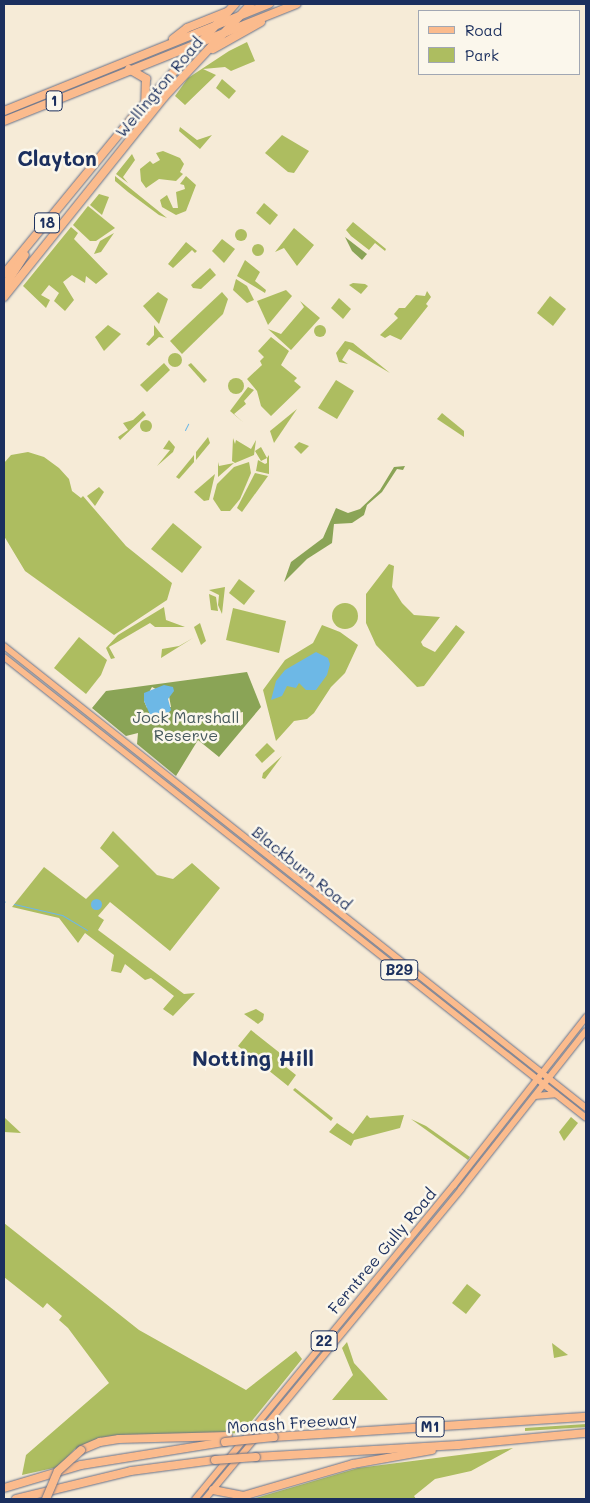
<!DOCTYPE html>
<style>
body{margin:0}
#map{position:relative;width:590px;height:1503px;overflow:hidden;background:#f6ebd7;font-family:Mali,sans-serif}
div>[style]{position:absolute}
.green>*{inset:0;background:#adbd60}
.round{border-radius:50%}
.forest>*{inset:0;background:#8aa456}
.water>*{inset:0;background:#6db8e6}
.stream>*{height:1px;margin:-0.5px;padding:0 0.5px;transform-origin:0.5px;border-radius:0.5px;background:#6db8e6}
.roads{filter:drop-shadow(0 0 1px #687188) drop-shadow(0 0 1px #687188)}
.primary>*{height:6px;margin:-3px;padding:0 3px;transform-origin:3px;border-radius:3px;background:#fbbb8d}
.highway>*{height:8px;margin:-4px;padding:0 4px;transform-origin:4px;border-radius:4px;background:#fbbb8d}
.bridges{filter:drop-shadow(0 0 1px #687188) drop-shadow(0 0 1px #687188)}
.highway-bridge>*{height:8px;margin:-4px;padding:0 4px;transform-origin:4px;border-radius:4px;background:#fbbb8d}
span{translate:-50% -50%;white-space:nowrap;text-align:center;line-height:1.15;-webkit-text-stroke:5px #fbf7ec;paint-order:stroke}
.shield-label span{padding:1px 4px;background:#fbf7ec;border:1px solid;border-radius:4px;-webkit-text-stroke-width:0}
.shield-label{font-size:15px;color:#1b2f5e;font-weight:700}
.street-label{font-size:16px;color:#1b2f5e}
.park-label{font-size:16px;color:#475a5f}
.district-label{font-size:21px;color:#1b2f5e;font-weight:700}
.frame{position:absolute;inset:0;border:5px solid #1b2f5e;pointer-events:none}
.legend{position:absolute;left:418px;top:10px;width:162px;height:65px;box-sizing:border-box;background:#fbf7ec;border:1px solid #a1a7b3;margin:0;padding:6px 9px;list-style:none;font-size:15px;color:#1b2f5e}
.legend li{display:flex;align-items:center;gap:10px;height:25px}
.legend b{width:25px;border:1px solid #a1a7b3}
</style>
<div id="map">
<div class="green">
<i style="clip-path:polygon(247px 42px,255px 61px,231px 71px,225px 67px,203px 69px,216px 75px,185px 105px,175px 96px,188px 78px,229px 51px)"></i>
<i style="clip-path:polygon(222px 79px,236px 91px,229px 99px,216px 88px)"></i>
<i style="clip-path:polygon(180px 127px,197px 140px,212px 135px,200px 149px,179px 131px)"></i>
<i style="clip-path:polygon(282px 135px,309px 151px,294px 173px,288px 172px,265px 153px)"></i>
<i style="clip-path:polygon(163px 151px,180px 158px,184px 164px,180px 172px,183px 174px,176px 181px,159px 179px,146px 188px,141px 181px,140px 169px,150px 161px,153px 164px,160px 160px,156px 153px)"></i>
<i style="clip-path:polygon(132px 154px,135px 160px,123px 177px,128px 183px,116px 174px)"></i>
<i style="clip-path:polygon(115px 176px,167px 218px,159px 215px,128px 192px,115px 181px)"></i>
<i style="clip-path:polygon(186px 176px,196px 185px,186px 211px,176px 215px,162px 207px,160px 200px,167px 195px,173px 208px,178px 208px,176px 192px,185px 189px,184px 185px,180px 184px)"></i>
<i style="clip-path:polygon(99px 194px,109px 197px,102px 215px,90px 205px)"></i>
<i style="clip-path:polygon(264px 203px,278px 215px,270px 225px,256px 213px)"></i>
<i style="clip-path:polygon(88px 206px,115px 228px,96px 241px,90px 241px,73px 225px)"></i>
<i style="clip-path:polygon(353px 222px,386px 249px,385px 251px,375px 243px,369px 250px,351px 236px,346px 230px)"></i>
<i style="clip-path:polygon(71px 227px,78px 233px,74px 239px,108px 274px,96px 284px,86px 276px,85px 283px,72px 275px,63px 282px,74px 300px,65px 311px,54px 301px,59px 293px,49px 285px,41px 295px,50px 300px,46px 308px,23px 286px)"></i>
<i style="clip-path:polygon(294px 228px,314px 245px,297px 266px,284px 248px,275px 252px)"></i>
<i class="round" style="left:235px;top:229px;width:12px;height:12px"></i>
<i style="clip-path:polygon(114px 233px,101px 252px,94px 254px,100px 241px)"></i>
<i style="clip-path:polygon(222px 239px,235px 249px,224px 263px,212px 251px)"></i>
<i style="clip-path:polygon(186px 242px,197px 251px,195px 253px,192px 250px,173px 268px,168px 264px)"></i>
<i class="round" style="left:252px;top:244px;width:12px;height:12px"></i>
<i style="clip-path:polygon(245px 260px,260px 272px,255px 281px,266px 290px,265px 293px,237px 276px)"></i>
<i style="clip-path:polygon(210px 268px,216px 275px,201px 289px,193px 288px,191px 285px)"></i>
<i style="clip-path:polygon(236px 279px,247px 286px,254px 300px,247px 303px,233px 290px)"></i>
<i style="clip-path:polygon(353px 283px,365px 284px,368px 286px,361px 294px,349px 285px)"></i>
<i style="clip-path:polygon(286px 290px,292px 296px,268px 325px,257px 301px)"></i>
<i style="clip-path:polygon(427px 291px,431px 297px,426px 304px,428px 306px,401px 340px,390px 335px,385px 338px,380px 335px,398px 318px,394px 314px,399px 308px,405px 308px,416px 295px,425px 296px)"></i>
<i style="clip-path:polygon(158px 292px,168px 299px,159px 324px,143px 306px)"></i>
<i style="clip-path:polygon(222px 292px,228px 299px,223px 314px,182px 354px,170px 341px)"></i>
<i style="clip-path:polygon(550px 296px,566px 309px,553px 326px,537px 313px)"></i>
<i style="clip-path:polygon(339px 298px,351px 309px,343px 319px,331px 308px)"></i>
<i style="clip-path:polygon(300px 301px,320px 318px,291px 350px,268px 329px,281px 334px,304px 307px)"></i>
<i style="clip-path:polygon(108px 325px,121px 334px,104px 351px,95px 337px)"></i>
<i style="clip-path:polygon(154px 325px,164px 338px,159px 337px,149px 346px,146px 344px,154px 335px)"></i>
<i class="round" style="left:314px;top:325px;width:12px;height:12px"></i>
<i style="clip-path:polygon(271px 337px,289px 351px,281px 365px,297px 378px,294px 381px,301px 387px,271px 416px,261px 406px,257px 391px,247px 379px,262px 365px,260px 361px,264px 357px,258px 351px)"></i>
<i style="clip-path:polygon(345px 341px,353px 343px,390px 373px,349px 349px,342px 360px,348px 364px,339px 362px,336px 353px)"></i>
<i class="round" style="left:168px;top:353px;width:14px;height:14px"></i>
<i style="clip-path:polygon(164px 363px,170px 370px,147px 392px,140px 385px)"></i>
<i style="clip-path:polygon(191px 363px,207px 380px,204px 383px,188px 365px)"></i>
<i class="round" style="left:228px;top:378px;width:16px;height:16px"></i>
<i style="clip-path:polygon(336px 380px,354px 391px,337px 419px,318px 408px)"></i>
<i style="clip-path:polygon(248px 387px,254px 390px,244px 401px,246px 404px,234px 414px,244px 423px,230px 411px)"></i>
<i style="clip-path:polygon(297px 409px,274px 443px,270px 431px)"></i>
<i style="clip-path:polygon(143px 411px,146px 415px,120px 440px,118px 437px,128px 430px,123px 423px,133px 420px)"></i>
<i style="clip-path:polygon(442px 413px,464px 431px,464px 437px,437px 419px)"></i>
<i class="round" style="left:140px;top:420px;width:12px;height:12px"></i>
<i style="clip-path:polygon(208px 437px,210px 443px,196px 460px,196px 452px)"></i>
<i style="clip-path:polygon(233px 438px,235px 444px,236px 440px,251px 449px,256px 440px,254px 455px,235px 463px,232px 461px)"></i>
<i style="clip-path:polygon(169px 440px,175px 447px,173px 452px,157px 466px,170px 450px,163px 449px)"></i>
<i style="clip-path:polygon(299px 442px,309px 446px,301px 454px,294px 447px)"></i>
<i style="clip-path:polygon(261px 447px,267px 458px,269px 455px,269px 474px,256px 471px,258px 460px,265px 464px,267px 463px,267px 458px,261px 461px,255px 451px)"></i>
<i style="clip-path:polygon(28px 452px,44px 457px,59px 468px,69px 479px,72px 491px,81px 498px,83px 496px,126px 546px,172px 583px,167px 600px,114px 635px,25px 571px,4px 536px,4px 463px,11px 455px)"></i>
<i style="clip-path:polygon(194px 455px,194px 462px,179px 479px,176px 477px)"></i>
<i style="clip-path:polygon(218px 462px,219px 466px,234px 463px,218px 477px)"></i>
<i style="clip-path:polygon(249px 462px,251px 473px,240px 499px,230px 511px,221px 511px,213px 499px,217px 484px,234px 467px)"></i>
<i style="clip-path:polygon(255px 473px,268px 476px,242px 512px,237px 508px)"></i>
<i style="clip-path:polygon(215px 474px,209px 500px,204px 501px,194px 492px)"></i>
<i style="clip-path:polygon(99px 487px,104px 492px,95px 506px,87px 496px)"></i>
<i style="clip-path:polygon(173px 523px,202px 547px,182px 573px,151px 549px)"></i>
<i style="clip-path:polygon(389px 564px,394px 566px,392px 587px,402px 603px,414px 615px,440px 617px,421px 642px,423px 646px,435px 652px,456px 625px,465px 632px,424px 686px,417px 687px,376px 645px,366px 623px,366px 594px)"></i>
<i style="clip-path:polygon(239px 579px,255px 591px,244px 605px,229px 593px)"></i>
<i style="clip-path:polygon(225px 587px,222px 614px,218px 605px,219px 595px,209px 590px)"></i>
<i style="clip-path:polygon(209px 594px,216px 597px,218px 611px,211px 610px)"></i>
<i class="round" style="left:332px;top:603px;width:26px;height:26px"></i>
<i style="clip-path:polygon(164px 607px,166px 620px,185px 627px,155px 627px,150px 623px,109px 647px,115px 658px,111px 659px,106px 648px,118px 635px)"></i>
<i style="clip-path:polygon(233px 608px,286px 621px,279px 653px,226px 640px)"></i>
<i style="clip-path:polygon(200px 623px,206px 641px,201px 645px,194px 627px)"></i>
<i style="clip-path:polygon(322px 625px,340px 632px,358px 645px,345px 673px,331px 687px,314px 713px,307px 719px,294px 721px,276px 741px,263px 690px,285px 660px,313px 643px)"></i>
<i style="clip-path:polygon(79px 637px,107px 660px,101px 675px,86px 694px,54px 668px)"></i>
<i style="clip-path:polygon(193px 638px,161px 658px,162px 649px,179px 646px)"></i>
<i style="clip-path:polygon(267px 743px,275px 751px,262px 763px,255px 755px)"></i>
<i style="clip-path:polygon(282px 756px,265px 779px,262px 778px,263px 773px)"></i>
<i style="clip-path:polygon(113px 831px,157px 875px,173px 879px,192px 863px,220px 888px,170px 951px,110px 902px,98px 916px,104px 920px,98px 930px,184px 994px,195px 993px,173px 1016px,163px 1009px,174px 996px,151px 978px,145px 980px,125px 964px,121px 973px,111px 971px,114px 955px,85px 933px,78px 943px,59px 918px,12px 907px,44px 867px,86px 899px,119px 866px,100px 848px)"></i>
<i style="clip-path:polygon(256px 1009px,264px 1014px,263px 1020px,258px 1024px,244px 1014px)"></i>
<i style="clip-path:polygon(251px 1030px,285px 1057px,281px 1063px,296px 1075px,288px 1086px,238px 1046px)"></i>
<i style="clip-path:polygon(295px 1088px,333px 1118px,331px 1121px,293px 1090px)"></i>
<i style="clip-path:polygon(367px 1115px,370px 1118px,404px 1115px,400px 1128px,354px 1140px,351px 1146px,329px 1132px,337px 1123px,353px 1134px)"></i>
<i style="clip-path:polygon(571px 1117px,578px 1123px,564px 1141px,559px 1132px)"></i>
<i style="clip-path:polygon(5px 1118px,21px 1133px,4px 1132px)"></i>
<i style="clip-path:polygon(411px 1119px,426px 1126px,470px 1157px,468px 1160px)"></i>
<i style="clip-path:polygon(4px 1223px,139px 1330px,246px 1390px,296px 1351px,302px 1359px,242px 1433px,100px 1438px,75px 1449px,58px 1467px,22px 1475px,26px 1455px,109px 1383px,68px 1328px,59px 1320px,62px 1316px,47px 1303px,43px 1308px,4px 1277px)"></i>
<i style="clip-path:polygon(467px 1284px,481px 1295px,466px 1314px,452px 1303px)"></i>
<i style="clip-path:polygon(347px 1342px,354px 1363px,388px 1400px,332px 1400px,353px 1375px,342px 1348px)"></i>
<i style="clip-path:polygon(552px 1343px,568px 1355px,554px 1358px)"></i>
<i style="clip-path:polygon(586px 1424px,586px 1427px,525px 1431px,525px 1428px)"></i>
<i style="clip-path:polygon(513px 1448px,471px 1471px,435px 1479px,414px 1496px,416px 1499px,252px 1499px,358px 1468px)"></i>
</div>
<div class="forest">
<i style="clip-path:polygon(345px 237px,367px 254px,362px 260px,352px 251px)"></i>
<i style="clip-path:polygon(405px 466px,403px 470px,397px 469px,382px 492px,367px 505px,364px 515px,352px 523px,334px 524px,332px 543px,307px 559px,284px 582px,291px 562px,323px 538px,336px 508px,348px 513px,360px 509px,380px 490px,394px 467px)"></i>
<i style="clip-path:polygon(evenodd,247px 672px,261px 707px,219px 757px,198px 740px,176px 776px,137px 744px,138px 733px,126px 736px,92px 708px,106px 691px,247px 672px,152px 687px,169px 696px,171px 707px,147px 708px,144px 701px,152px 687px,247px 672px,243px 712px,243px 724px,240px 726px,233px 714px,243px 712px)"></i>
</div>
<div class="water">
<i style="clip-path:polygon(316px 652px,328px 658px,330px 664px,327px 675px,316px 690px,306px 690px,299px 683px,296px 688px,287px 686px,282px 696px,271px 700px,276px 681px,285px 670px)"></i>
<i style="clip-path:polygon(164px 685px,173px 687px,174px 691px,168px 699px,171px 710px,161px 722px,154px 724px,144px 701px,144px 693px)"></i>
<i class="round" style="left:90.5px;top:898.5px;width:11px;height:11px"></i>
</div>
<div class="stream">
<i style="left:185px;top:430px;width:7px;rotate:-63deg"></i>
<i style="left:4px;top:901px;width:1px;rotate:45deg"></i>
<i style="left:14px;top:904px;width:49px;rotate:12.9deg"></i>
<i style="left:62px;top:915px;width:29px;rotate:31deg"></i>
</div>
<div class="roads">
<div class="primary">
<i style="left:4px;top:646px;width:743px;rotate:38.44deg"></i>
<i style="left:4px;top:657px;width:742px;rotate:38.38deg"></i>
<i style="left:535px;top:1096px;width:21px;rotate:-5deg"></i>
<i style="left:195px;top:1499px;width:407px;rotate:-50.5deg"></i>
<i style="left:454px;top:1185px;width:214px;rotate:-51.8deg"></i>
<i style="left:205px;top:1499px;width:402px;rotate:-50.4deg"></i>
<i style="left:461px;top:1189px;width:201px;rotate:-51.7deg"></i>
</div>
<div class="highway">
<i style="left:173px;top:39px;width:18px;rotate:-38deg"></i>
<i style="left:187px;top:28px;width:43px;rotate:-21.8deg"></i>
<i style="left:213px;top:49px;width:55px;rotate:-29.4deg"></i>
<i style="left:129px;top:69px;width:20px;rotate:30deg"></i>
<i style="left:146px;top:79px;width:24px;rotate:92deg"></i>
<i style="left:4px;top:111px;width:286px;rotate:-22deg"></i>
<i style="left:4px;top:121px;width:315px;rotate:-21.8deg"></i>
<i style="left:4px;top:274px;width:202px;rotate:-50.6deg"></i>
<i style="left:132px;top:118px;width:154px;rotate:-47.9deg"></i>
<i style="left:4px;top:287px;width:38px;rotate:-57deg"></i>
<i style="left:4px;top:297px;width:256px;rotate:-51.3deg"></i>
<i style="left:164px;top:97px;width:127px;rotate:-46.9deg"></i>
<i style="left:274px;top:1437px;width:313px;rotate:-3.7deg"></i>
<i style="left:81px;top:1450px;width:21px;rotate:-23deg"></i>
<i style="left:100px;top:1442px;width:19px;rotate:-9deg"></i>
<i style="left:119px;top:1439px;width:109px;rotate:-1.6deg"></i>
<i style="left:256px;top:1457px;width:202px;rotate:-3.4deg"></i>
<i style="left:458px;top:1445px;width:129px;rotate:-5.4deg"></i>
<i style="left:4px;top:1488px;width:80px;rotate:-16.6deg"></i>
<i style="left:81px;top:1465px;width:146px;rotate:-9.1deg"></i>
<i style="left:213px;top:1490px;width:31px;rotate:11deg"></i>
<i style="left:243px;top:1496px;width:115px;rotate:-16.2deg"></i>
<i style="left:353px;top:1464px;width:80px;rotate:-10deg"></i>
<i style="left:16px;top:1499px;width:118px;rotate:-13.7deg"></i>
<i style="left:131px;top:1471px;width:85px;rotate:-7.5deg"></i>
</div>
</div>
<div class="bridges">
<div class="highway-bridge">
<i style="left:225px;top:1442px;width:49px;rotate:-5.8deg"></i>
<i style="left:215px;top:1460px;width:41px;rotate:-4.2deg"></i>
<i style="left:46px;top:1499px;width:30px;rotate:-67deg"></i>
<i style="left:58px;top:1471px;width:31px;rotate:-42deg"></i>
</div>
</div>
<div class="shield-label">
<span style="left:54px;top:101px">1</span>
<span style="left:47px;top:223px">18</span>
<span style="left:399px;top:970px">B29</span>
<span style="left:324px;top:1341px">22</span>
<span style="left:430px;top:1427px">M1</span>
</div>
<div class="street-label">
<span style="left:159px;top:87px;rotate:-50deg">Wellington Road</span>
<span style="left:302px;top:868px;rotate:39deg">Blackburn Road</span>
<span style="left:382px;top:1251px;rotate:-50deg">Ferntree Gully Road</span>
<span style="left:292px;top:1423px;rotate:-4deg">Monash Freeway</span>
</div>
<div class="park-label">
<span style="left:186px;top:726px">Jock Marshall<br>Reserve</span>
</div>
<div class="district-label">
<span style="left:57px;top:158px">Clayton</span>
<span style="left:253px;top:1058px">Notting Hill</span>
</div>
<div class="frame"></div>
<ul class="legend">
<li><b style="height:6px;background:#fbbb8d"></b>Road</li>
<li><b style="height:14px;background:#adbd60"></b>Park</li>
</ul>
</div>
